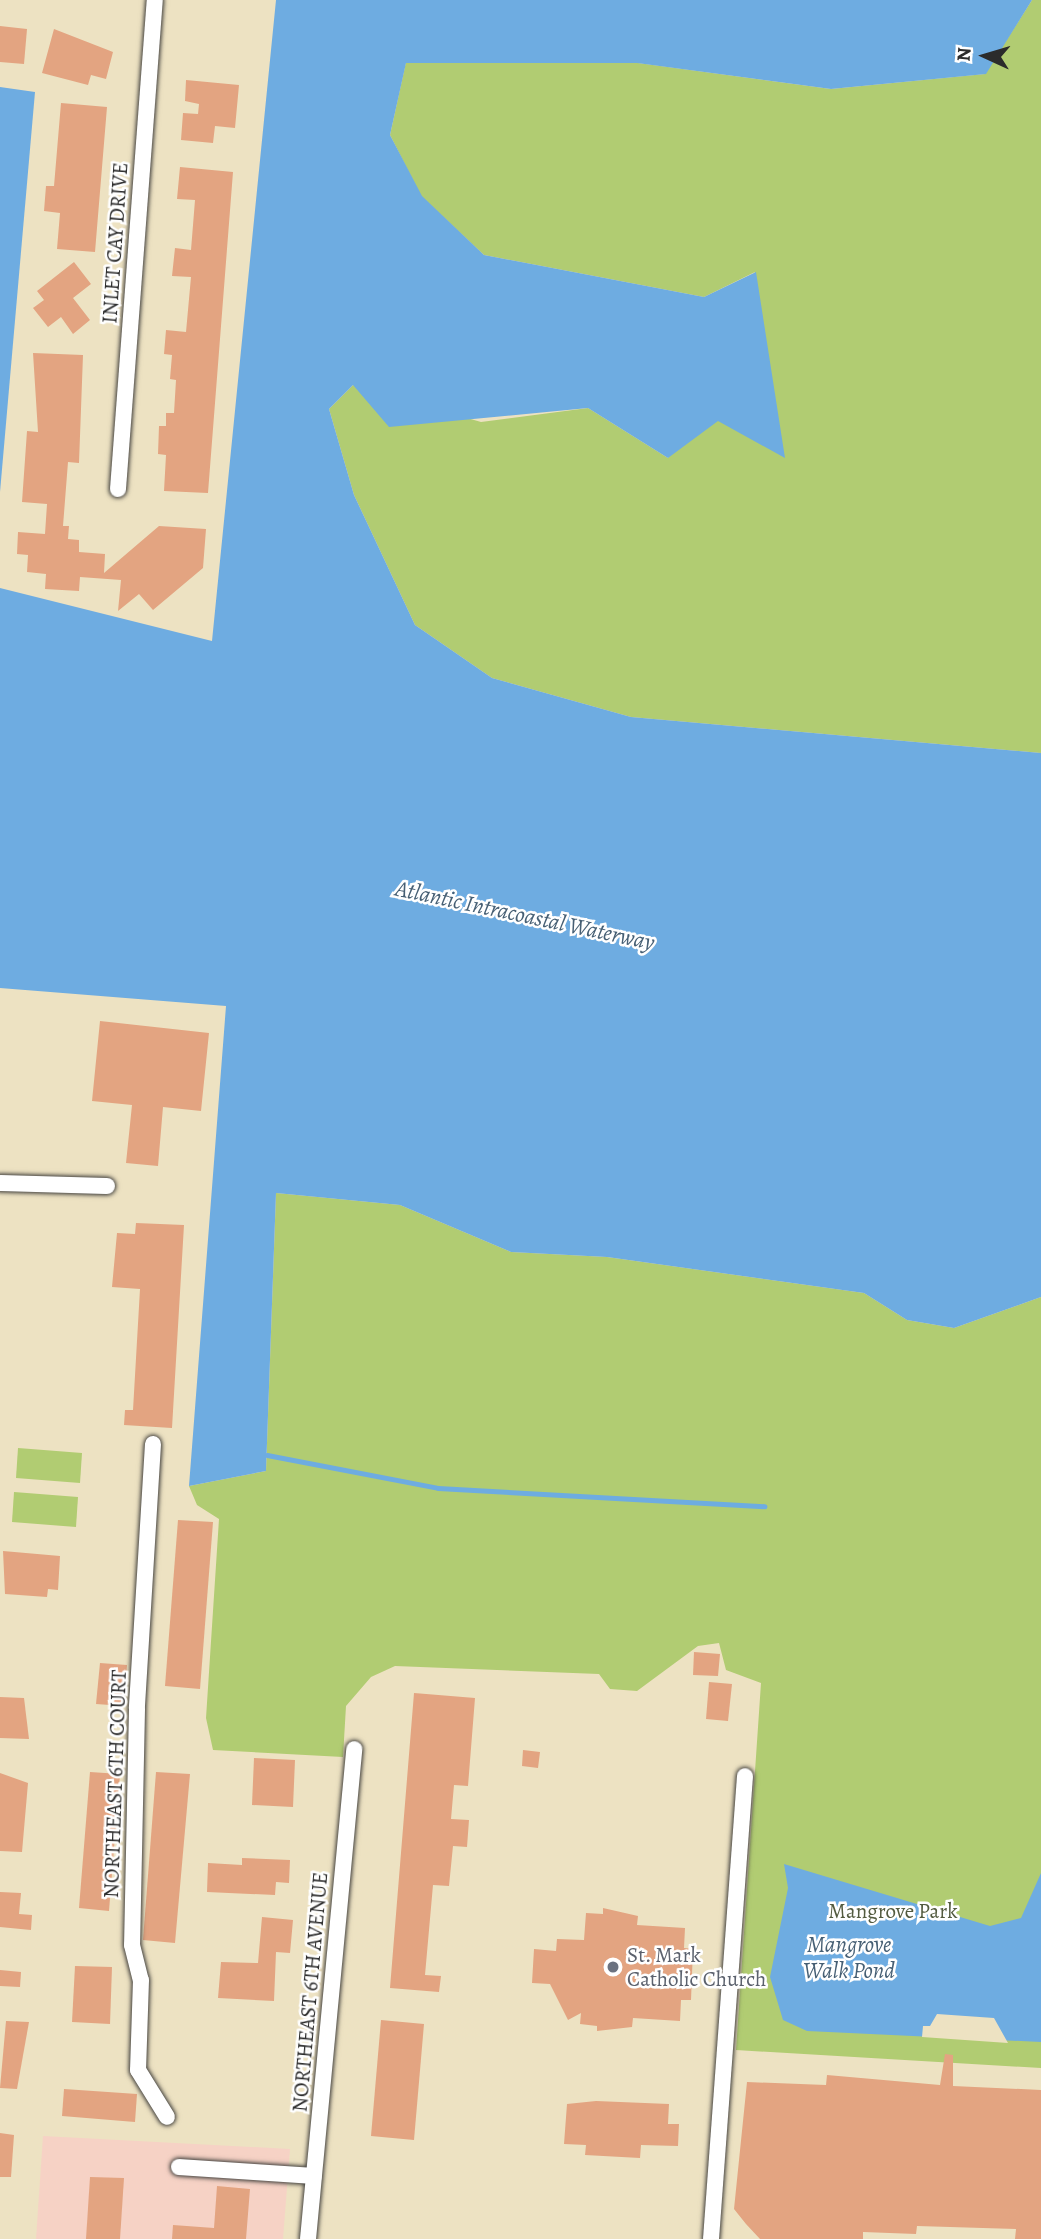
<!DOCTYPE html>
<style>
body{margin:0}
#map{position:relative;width:1041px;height:2239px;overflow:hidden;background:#ede2c2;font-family:Alegreya,serif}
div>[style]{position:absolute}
.built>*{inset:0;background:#f6d2c5}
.green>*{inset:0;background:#b1cc72}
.water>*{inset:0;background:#6eace1}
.pier>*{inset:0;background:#ede2c2}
.stream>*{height:5px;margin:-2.5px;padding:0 2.5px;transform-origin:2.5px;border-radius:2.5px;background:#6eace1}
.building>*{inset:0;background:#e3a481}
.roads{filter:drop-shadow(0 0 2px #484642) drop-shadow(0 0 2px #484642)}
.street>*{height:16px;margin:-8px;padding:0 8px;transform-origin:8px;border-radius:8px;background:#fff}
.dots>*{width:19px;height:19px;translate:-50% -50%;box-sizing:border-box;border:4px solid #fff;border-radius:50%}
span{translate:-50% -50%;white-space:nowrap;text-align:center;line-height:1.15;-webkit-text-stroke:5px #fff;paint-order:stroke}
.street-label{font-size:21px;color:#2b2b2b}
.park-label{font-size:21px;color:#535b40}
.worship-label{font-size:21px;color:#5b616d}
.left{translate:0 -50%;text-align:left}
.water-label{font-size:23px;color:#465f74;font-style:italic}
.north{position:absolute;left:950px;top:21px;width:70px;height:70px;-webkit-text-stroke:5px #fff;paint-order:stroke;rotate:274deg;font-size:19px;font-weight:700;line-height:28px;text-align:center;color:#2b2b2b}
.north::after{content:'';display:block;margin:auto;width:24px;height:32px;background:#2b2b2b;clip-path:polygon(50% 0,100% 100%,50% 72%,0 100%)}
</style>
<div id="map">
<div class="built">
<i style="clip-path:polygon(43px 2136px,290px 2149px,283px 2239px,36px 2239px)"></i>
</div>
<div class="green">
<i style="clip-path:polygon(1032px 0,1041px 0,1041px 753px,631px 717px,492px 678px,415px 625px,354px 495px,329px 409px,353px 385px,481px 422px,588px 408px,668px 458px,755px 272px,704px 297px,484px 255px,421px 196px,390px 135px,406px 62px,638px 63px,831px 89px,985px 74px)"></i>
<i style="clip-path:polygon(276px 1193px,400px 1205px,511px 1252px,607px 1257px,864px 1293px,907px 1320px,954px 1328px,1041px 1297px,1041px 2068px,736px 2050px,761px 1683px,726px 1670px,719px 1643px,698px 1646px,637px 1691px,610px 1689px,599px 1674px,395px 1666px,371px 1677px,346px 1706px,343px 1757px,213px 1750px,206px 1718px,219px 1519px,197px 1505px,189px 1486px,266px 1471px)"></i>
<i style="clip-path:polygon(18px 1448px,82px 1453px,80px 1483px,16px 1478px)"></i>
<i style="clip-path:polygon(14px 1492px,78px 1497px,76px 1527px,12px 1522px)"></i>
</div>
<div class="water">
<i style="clip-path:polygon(276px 0,1032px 0,986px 74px,831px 89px,637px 63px,406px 63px,390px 135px,422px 196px,484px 255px,704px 297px,756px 272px,785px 458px,718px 421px,668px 458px,588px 408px,389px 427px,353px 385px,329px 409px,354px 495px,415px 625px,492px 678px,631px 717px,1041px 753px,1041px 1297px,954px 1328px,907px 1320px,864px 1293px,607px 1257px,511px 1252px,400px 1205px,276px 1193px,266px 1471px,189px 1486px,226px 1006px,0 988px,0 588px,212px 641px)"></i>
<i style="clip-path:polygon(0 87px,35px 92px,0 492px)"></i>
<i style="clip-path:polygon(784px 1864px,990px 1926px,1021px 1918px,1041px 1873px,1041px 2042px,807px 2031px,783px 2020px,770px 1977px,788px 1888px)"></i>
</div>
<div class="pier">
<i style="clip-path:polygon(937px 2014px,994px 2018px,1008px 2043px,922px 2037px,923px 2026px,930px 2026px)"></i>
</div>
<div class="stream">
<i style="left:267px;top:1455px;width:174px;rotate:10.9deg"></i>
<i style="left:438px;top:1488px;width:327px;rotate:3.2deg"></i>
</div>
<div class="building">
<i style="clip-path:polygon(0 26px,27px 29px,24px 64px,0 62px)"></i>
<i style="clip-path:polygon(54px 29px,113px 52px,106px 79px,91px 75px,88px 85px,42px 73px)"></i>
<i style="clip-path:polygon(186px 80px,239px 85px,235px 128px,215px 126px,213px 143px,181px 140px,183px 113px,198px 114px,199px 104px,185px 101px)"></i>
<i style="clip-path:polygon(61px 103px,107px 107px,95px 252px,57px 249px,60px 213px,44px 211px,46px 186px,54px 186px)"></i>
<i style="clip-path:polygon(180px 167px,233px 172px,208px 493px,164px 491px,166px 455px,158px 454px,159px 426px,166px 426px,166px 413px,174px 413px,176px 380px,170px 379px,172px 355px,164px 354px,166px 330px,186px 332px,191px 277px,172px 276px,175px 248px,191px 250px,195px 200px,177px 199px)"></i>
<i style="clip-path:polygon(74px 262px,91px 284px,73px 298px,90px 320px,73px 334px,61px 317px,48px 327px,33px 308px,44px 300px,37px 291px)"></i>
<i style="clip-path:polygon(33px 353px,83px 355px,79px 463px,68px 462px,63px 526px,69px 526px,68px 539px,79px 540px,79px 552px,105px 554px,104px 573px,159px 526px,206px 529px,203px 568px,153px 610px,139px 594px,118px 611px,121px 580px,80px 577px,79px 591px,45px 589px,46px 574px,27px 572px,28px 555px,17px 554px,18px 532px,45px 534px,47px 504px,22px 502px,27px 431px,38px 432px)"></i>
<i style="clip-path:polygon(100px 1021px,209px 1033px,201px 1111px,163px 1107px,158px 1166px,126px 1163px,132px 1105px,92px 1101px)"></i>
<i style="clip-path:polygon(136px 1223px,184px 1225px,172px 1428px,124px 1425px,125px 1410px,133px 1410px,140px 1289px,112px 1287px,117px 1233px,135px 1234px)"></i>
<i style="clip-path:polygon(178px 1520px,213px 1522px,200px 1689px,165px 1686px)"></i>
<i style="clip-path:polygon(3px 1551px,60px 1556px,58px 1590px,48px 1589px,47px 1597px,5px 1594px)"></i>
<i style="clip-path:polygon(694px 1652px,720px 1654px,718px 1676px,693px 1675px)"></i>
<i style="clip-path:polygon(100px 1663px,127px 1665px,124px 1706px,96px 1704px)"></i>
<i style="clip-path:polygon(709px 1682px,732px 1684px,728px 1721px,706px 1719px)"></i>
<i style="clip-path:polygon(414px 1693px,475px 1698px,468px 1786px,454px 1785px,451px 1819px,469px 1820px,467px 1847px,453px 1846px,449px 1886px,433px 1885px,425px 1975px,441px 1976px,439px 1992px,390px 1988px)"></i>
<i style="clip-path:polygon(0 1697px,24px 1698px,29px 1739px,0 1738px)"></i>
<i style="clip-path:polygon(523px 1750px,540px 1752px,538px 1768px,522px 1766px)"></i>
<i style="clip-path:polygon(254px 1758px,295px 1760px,293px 1807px,252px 1805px)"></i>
<i style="clip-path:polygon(90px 1772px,120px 1774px,109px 1911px,79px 1908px)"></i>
<i style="clip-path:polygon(156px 1772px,190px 1774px,175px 1943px,143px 1940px)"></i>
<i style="clip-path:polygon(0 1773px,28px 1783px,22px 1852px,0 1851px)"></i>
<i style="clip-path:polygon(242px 1858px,290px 1860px,289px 1883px,276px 1882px,275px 1895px,207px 1892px,208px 1863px,242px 1865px)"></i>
<i style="clip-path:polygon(0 1892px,21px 1893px,19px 1914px,32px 1915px,31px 1930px,0 1927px)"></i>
<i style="clip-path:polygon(603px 1908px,638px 1916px,637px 1925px,685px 1928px,684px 1948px,693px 1949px,691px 2000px,681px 2000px,680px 2021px,633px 2018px,632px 2027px,597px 2031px,597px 2026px,580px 2024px,581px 2013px,568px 2020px,550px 1984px,532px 1983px,534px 1949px,556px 1951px,557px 1939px,584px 1940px,586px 1913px,603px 1914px)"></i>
<i style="clip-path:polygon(262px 1917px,293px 1920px,290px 1953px,276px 1952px,274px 2001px,218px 1998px,221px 1962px,258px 1963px)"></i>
<i style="clip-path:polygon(75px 1966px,112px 1967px,110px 2024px,72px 2022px)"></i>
<i style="clip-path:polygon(0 1970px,21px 1972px,20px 1987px,0 1986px)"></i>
<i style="clip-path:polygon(381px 2020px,424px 2024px,414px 2140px,371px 2136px)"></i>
<i style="clip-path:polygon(6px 2021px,29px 2022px,17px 2089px,0 2088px)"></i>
<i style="clip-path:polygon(945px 2054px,953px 2055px,953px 2086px,1041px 2090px,1041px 2239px,1015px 2239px,1016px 2229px,917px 2226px,916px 2234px,863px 2232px,863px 2239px,760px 2239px,746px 2224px,734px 2209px,747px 2082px,826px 2085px,827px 2075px,940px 2085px)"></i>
<i style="clip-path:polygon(64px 2089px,137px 2094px,135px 2122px,62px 2116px)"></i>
<i style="clip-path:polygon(596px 2101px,669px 2104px,668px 2124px,679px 2124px,678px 2146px,641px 2145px,640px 2158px,585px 2155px,586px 2145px,564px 2144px,567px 2104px)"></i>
<i style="clip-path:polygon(0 2133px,14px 2135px,11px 2177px,0 2177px)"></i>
<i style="clip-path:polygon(90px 2177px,124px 2178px,120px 2239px,86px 2239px)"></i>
<i style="clip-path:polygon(217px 2186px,250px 2189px,246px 2239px,172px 2239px,173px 2225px,214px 2228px)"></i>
</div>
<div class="roads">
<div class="street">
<i style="left:118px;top:489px;width:490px;rotate:-85.7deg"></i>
<i style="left:0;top:1183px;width:107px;rotate:1.6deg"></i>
<i style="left:153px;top:1444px;width:265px;rotate:93.5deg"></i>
<i style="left:137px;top:1709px;width:236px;rotate:91.2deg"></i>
<i style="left:132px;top:1945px;width:36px;rotate:76deg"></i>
<i style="left:141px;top:1980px;width:90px;rotate:91.9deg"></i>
<i style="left:138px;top:2070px;width:55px;rotate:58.3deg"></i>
<i style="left:179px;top:2167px;width:135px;rotate:3.8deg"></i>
<i style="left:308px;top:2239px;width:492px;rotate:-84.6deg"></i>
<i style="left:711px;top:2239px;width:464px;rotate:-85.8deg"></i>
</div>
</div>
<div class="dots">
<i style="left:613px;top:1967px;background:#6b7280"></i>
</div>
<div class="street-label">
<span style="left:115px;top:243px;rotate:-86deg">INLET CAY DRIVE</span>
<span style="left:115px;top:1784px;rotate:-88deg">NORTHEAST 6TH COURT</span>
<span style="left:310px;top:1992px;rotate:-85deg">NORTHEAST 6TH AVENUE</span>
</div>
<div class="park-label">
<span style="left:893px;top:1911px">Mangrove Park</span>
</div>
<div class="worship-label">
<span class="left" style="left:627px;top:1967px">St. Mark<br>Catholic Church</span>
</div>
<div class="water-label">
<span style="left:525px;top:916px;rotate:12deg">Atlantic Intracoastal Waterway</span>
<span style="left:849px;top:1958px">Mangrove<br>Walk Pond</span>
</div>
<div class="north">N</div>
</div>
